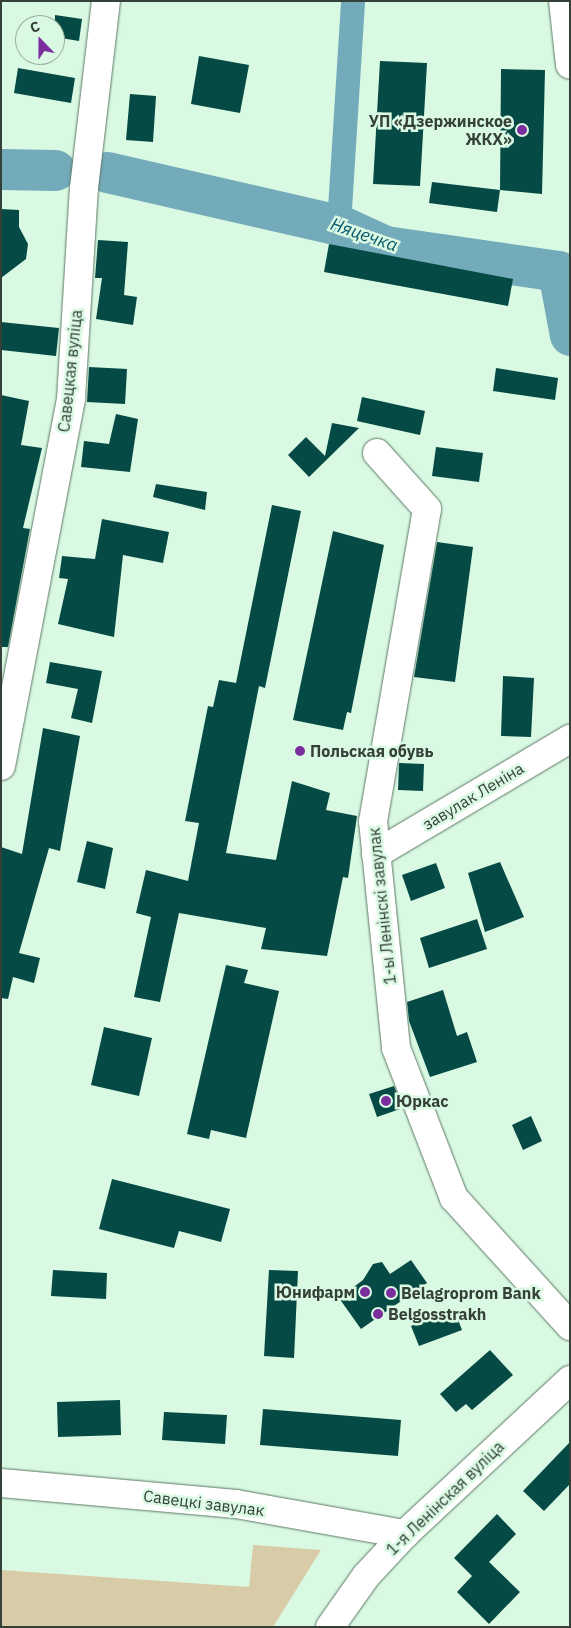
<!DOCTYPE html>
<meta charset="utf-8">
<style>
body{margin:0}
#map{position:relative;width:571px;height:1628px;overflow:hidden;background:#daf9e3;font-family:"IBM Plex Sans",sans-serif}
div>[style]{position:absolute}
.green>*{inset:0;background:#d8cca8}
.canal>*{height:24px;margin:-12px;padding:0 12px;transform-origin:12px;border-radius:12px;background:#73abbb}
.river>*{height:41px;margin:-20.5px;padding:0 20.5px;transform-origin:20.5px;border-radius:20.5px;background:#73abbb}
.building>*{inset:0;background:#054a44}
.roads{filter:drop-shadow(0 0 1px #5c7864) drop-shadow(0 0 1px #5c7864)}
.street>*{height:28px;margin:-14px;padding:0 14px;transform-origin:14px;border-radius:14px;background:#fff}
.secondary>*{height:28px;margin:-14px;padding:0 14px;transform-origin:14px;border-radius:14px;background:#fff}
.dots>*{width:14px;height:14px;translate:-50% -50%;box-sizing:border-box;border:2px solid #daf9e3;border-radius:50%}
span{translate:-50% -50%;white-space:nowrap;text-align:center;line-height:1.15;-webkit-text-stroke:5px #daf9e3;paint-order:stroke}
.poi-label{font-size:16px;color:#344038;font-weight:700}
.right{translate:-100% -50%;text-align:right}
.left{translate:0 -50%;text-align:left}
.street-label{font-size:16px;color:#344038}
.water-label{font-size:18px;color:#065769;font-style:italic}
.frame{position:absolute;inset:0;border:2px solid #344038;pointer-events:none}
.north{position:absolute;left:15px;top:15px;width:50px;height:50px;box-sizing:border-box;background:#daf9e3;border:1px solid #98af9f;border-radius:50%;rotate:338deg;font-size:14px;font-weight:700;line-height:20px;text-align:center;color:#344038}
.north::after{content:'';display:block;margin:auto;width:18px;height:22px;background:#7b2d9e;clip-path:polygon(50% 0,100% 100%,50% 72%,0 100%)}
</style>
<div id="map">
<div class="green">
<i style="clip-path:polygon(253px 1545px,321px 1550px,273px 1627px,1px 1627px,1px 1570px,249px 1587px)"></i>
</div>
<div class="canal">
<i style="left:339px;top:225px;width:224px;rotate:-86.4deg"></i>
</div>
<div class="river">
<i style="left:1px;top:169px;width:54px;rotate:1.1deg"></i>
<i style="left:107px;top:172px;width:238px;rotate:12.9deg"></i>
<i style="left:339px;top:225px;width:51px;rotate:24.5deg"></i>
<i style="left:385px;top:246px;width:175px;rotate:8.2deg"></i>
<i style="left:558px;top:271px;width:65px;rotate:79.4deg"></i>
</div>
<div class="building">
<i style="clip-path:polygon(55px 15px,82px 19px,79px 41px,55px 37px)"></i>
<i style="clip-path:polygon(199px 56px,249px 65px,240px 113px,191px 104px)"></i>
<i style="clip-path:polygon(380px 61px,427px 63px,420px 186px,373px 184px)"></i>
<i style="clip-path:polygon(18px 68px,75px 78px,71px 103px,14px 93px)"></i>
<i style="clip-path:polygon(501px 69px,545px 70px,542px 194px,500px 190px)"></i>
<i style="clip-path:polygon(130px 94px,156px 96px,153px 142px,126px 140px)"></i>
<i style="clip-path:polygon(432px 182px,500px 190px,497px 212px,429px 203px)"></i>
<i style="clip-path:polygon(1px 209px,19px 210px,19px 227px,28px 244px,26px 259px,1px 278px)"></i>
<i style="clip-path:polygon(98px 240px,128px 242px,124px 295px,137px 297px,133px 325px,96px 319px,102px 278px,95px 278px)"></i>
<i style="clip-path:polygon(329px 244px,513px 279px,508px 306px,324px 272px)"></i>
<i style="clip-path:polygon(1px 322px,59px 328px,56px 356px,1px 350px)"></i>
<i style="clip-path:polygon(89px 367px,127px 369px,125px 404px,87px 402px)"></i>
<i style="clip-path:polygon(496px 368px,558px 378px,555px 400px,493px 391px)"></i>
<i style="clip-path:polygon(1px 395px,29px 401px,21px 445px,42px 448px,23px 528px,30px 529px,8px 647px,1px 647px)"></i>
<i style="clip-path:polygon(362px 397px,425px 411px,420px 435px,357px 421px)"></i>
<i style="clip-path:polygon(116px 414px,138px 419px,130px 472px,81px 467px,84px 441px,109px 444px)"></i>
<i style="clip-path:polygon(332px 423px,359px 428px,309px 477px,288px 455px,306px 437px,325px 456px)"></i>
<i style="clip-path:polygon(436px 447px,483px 453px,479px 482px,432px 476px)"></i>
<i style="clip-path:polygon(156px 484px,207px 492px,205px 510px,153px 497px)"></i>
<i style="clip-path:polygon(272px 505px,301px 511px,265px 688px,259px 686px,226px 853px,276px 860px,292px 781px,330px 793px,326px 810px,357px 816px,348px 878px,343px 877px,327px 956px,261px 949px,266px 928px,179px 913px,160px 1002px,134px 997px,151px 917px,136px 913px,146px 870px,188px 881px,199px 823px,185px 821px,208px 706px,213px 707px,219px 680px,236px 683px)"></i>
<i style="clip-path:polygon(102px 519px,169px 532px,163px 563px,123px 555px,114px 637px,58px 624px,68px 579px,59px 578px,62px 556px,95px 559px)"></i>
<i style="clip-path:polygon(333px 531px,384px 545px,351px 713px,347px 712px,343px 730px,293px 720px)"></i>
<i style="clip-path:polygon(437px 542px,473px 547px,455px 682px,414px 677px)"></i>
<i style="clip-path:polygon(50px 662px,102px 671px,92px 723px,71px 718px,78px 689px,46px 683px)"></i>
<i style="clip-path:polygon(503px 676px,534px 678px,531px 737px,501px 736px)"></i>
<i style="clip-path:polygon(43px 728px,80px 736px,60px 851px,49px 848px,19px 953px,40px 958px,34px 983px,13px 977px,8px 999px,1px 998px,1px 847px,22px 854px)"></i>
<i style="clip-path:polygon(399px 763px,424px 764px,423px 791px,398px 790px)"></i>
<i style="clip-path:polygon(87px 841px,113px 848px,105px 889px,77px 882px)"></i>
<i style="clip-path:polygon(500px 862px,524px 917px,485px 932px,468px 873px)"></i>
<i style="clip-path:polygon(436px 863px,445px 888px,411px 901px,402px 875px)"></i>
<i style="clip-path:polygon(477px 919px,487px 949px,429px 968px,420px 938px)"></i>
<i style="clip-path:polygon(226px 965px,248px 970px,244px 983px,279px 991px,246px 1138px,211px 1130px,209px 1139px,187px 1134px)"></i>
<i style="clip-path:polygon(443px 990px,457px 1036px,467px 1032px,477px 1062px,430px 1077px,409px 1021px,407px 1002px)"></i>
<i style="clip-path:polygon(104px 1027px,152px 1038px,139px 1096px,91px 1085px)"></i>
<i style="clip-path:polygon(394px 1086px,403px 1108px,377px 1117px,369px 1094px)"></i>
<i style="clip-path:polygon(531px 1116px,542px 1141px,523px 1150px,512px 1125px)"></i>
<i style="clip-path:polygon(112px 1179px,230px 1209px,221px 1242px,179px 1231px,174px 1248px,99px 1229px)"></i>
<i style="clip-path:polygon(411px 1260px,427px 1283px,361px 1329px,339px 1298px,363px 1280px,373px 1264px,382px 1262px,390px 1274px)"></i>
<i style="clip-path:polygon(53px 1270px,107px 1273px,106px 1299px,51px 1296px)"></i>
<i style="clip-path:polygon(269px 1270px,298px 1271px,294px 1358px,264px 1356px)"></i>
<i style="clip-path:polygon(454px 1309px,462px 1330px,419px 1346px,411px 1326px)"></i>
<i style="clip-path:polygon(490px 1350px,513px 1375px,472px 1410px,466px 1404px,456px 1412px,440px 1394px)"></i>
<i style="clip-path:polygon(120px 1400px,121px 1435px,58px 1437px,57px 1402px)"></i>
<i style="clip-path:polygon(263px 1409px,401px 1420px,398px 1456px,260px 1445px)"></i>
<i style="clip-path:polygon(164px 1412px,227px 1415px,225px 1444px,162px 1440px)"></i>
<i style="clip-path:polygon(570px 1442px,570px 1484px,544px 1511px,523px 1491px)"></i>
<i style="clip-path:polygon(497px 1514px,516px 1534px,489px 1562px,520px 1592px,489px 1624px,457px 1592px,472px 1576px,454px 1558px)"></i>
</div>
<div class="roads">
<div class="street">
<i style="left:563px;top:1px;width:64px;rotate:83.8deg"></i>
<i style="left:377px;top:453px;width:75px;rotate:48.2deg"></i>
<i style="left:427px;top:509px;width:317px;rotate:99.8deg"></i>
<i style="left:373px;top:821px;width:228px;rotate:84.2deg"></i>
<i style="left:396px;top:1048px;width:161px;rotate:68.9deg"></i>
<i style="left:454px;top:1198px;width:173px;rotate:47.8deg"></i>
<i style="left:376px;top:854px;width:226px;rotate:-30.7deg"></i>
<i style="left:1px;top:1483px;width:236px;rotate:5.1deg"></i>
<i style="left:236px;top:1504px;width:172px;rotate:10.1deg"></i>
</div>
<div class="secondary">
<i style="left:1px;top:766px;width:374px;rotate:-79.2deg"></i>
<i style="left:71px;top:399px;width:211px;rotate:-86.5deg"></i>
<i style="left:84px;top:188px;width:188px;rotate:-83.3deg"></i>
<i style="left:330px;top:1627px;width:62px;rotate:-54.8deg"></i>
<i style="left:366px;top:1576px;width:57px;rotate:-47.1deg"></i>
<i style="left:405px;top:1534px;width:226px;rotate:-43deg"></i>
</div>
</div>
<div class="dots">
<i style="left:522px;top:130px;background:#7b2d9e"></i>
<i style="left:300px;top:751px;background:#7b2d9e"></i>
<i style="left:386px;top:1101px;background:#7b2d9e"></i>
<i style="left:365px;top:1292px;background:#7b2d9e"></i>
<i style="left:391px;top:1293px;background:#7b2d9e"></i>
<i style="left:378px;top:1314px;background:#7b2d9e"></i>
</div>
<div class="poi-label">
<span class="right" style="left:512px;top:130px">УП «Дзержинское<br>ЖКХ»</span>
<span class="left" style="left:310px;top:751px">Польская обувь</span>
<span class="left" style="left:396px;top:1101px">Юркас</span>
<span class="right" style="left:355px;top:1292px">Юнифарм</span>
<span class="left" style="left:401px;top:1293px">Belagroprom Bank</span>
<span class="left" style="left:388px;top:1314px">Belgosstrakh</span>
</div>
<div class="street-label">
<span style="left:70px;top:371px;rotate:-84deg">Савецкая вуліца</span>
<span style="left:473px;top:796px;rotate:-31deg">завулак Леніна</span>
<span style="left:382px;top:906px;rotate:-96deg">1-ы Ленінскі завулак</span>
<span style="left:445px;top:1498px;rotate:-44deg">1-я Ленінская вуліца</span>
<span style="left:204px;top:1503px;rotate:7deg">Савецкі завулак</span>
</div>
<div class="water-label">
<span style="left:364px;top:235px;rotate:19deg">Няцечка</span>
</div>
<div class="frame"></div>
<div class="north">С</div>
</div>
